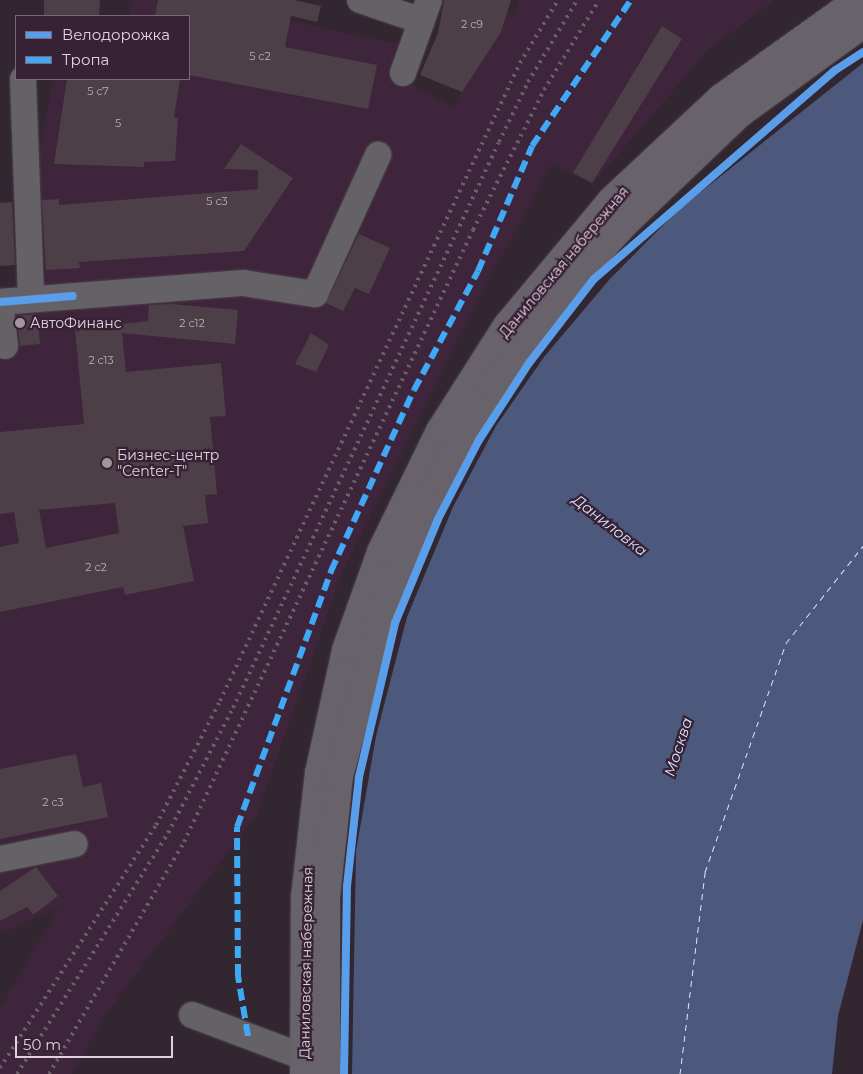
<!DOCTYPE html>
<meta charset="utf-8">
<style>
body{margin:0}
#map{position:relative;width:863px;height:1074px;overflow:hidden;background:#322630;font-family:Montserrat,sans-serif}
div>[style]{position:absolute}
.built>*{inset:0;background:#3e253b}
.water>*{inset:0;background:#4d597c}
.ferry>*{height:1px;margin-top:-0.5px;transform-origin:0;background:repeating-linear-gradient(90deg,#d9e3fd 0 6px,transparent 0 11px)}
.building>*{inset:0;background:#4d3f47}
.roads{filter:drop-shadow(0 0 1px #4d424b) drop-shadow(0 0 1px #4d424b)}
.minor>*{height:26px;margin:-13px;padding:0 13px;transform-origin:13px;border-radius:13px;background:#656267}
.major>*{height:28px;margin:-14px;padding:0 14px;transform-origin:14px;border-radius:14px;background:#68626b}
.rail>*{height:4px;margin-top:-2px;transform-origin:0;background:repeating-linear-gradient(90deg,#666067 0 2.5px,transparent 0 7.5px)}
.quiet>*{height:6px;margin-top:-3px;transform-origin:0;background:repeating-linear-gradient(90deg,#3fa9f5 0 12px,transparent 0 18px)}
.cycleway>*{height:8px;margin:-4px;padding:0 4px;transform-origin:4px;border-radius:4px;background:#5a9eea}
.dots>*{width:14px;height:14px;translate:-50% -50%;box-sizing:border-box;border:2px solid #372134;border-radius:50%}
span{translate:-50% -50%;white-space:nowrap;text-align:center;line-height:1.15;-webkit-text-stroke:4.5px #372134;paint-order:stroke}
.number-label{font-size:11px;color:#bbacb8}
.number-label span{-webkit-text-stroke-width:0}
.street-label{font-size:14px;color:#e0d1dd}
.poi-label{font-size:14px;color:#e0d1dd}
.left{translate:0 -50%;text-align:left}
.water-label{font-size:15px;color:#d9e3fd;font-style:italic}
.legend{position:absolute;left:15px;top:15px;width:175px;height:65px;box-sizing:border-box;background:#372134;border:1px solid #7b6778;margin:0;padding:6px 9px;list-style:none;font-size:15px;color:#e0d1dd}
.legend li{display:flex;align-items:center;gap:10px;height:25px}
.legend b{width:25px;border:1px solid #7b6778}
.scale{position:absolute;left:15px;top:1036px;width:158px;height:22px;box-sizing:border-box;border:2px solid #e0d1dd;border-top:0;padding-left:6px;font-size:15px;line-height:18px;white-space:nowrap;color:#e0d1dd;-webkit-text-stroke:4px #372134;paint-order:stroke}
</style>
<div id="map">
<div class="built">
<i style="clip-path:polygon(132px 0,194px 0,402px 45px,394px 75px,453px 107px,494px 36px,499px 37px,507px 13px,514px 15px,519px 0,775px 0,708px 50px,593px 184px,552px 164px,464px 326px,344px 568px,257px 814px,106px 1014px,72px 1074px,0 1074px,0 1008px,59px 907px,0 934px,0 303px,230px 289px,323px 302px,319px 312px,329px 293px,246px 277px,41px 295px,31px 195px,53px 79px,189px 79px,189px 16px,128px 16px)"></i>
</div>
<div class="water">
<i style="clip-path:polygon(863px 63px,863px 920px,838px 1016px,832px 1074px,352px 1074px,356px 851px,376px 736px,407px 617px,453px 507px,496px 426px,544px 357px,609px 280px,677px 211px)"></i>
</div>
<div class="ferry">
<i style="left:680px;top:1074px;width:204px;rotate:-82.9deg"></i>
<i style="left:705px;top:872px;width:243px;rotate:-70.5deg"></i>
<i style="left:786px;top:643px;width:124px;rotate:-51.6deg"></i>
</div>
<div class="building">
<i style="clip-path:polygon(44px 0,100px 0,99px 16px,44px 16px)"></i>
<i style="clip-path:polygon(158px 0,294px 0,321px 6px,317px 22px,291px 16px,285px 47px,377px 65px,368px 109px,189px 75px,189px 16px,155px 16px)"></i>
<i style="clip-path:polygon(444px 0,511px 0,501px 32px,462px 92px,420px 75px,438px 33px)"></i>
<i style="clip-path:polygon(662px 26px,682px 39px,592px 183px,573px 173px)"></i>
<i style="clip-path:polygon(67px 79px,180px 79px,174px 117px,178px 118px,175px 161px,144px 162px,144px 167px,54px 164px)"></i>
<i style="clip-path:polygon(241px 144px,293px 178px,244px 251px,79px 262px,80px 268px,46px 270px,42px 200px,59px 199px,59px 205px,258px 189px,258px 170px,224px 169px)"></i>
<i style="clip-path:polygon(12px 202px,15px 265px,0 266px,0 203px)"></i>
<i style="clip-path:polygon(359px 234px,390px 248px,369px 294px,355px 288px,343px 311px,326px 303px)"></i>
<i style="clip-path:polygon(evenodd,172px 304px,238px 310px,235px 344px,122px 333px,126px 372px,221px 363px,226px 416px,210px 417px,217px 494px,205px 495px,208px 523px,183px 526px,194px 581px,125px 595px,123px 587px,0 612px,0 547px,19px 543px,14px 512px,0 514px,0 432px,84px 424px,75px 329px,148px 321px,149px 305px,172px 304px,115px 503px,119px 533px,46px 548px,39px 510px,115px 503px)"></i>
<i style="clip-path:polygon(37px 314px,40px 344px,20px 346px,17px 316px)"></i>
<i style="clip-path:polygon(311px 333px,329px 345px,316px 372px,295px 364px)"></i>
<i style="clip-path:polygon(76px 754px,83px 787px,101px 783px,108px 817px,0 839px,0 769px)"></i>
<i style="clip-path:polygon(36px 867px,58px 896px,33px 915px,27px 907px,0 921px,0 891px)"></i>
</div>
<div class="roads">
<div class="minor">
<i style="left:360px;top:0;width:65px;rotate:18.7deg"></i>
<i style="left:403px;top:73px;width:77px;rotate:-70.4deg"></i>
<i style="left:23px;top:79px;width:220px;rotate:87.9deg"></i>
<i style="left:5px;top:346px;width:44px;rotate:-96.5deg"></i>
<i style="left:0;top:302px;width:244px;rotate:-4.5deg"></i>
<i style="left:243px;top:283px;width:73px;rotate:8.7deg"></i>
<i style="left:315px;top:294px;width:153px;rotate:-65.6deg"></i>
<i style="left:0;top:859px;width:76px;rotate:-11.3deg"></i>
<i style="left:192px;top:1015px;width:120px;rotate:20.6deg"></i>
</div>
<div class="major">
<i style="left:304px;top:1074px;width:177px;rotate:-89.7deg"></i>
<i style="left:305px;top:897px;width:125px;rotate:-83.6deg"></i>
<i style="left:319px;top:773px;width:126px;rotate:-77.6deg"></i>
<i style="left:346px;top:650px;width:104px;rotate:-70.3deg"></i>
<i style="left:381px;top:552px;width:135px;rotate:-64deg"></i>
<i style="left:440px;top:431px;width:125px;rotate:-57.5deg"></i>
<i style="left:507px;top:326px;width:164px;rotate:-50.2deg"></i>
<i style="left:612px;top:200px;width:149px;rotate:-43.1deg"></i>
<i style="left:721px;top:98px;width:168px;rotate:-35.6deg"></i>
<i style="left:326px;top:1074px;width:177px;rotate:-90deg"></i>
<i style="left:326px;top:897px;width:122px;rotate:-83.9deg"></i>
<i style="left:339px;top:776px;width:188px;rotate:-74.9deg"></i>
<i style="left:388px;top:595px;width:127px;rotate:-65.9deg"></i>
<i style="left:440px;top:479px;width:106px;rotate:-60.1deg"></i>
<i style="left:493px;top:387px;width:58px;rotate:-54.1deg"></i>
<i style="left:527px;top:340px;width:74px;rotate:-52.7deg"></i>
<i style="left:572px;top:281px;width:79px;rotate:-47.6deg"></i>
<i style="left:625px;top:223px;width:158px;rotate:-43.7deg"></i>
<i style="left:739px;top:114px;width:153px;rotate:-36deg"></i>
</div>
</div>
<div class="rail">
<i style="left:0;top:1068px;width:289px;rotate:-57.3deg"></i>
<i style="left:156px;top:825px;width:140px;rotate:-62.7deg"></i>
<i style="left:220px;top:701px;width:705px;rotate:-64.82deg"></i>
<i style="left:520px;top:63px;width:74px;rotate:-58.9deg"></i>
<i style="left:17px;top:1074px;width:284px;rotate:-57.9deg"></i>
<i style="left:168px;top:833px;width:141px;rotate:-62.5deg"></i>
<i style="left:233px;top:708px;width:625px;rotate:-64.83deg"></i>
<i style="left:499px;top:142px;width:67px;rotate:-64.2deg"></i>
<i style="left:528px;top:82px;width:96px;rotate:-59.1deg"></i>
<i style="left:49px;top:1074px;width:268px;rotate:-59.8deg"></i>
<i style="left:184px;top:842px;width:677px;rotate:-64.72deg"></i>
<i style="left:473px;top:230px;width:157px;rotate:-63.1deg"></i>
<i style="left:544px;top:90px;width:105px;rotate:-58.6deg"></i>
</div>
<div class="quiet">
<i style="left:248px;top:1036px;width:61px;rotate:-99.5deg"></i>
<i style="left:238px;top:976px;width:149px;rotate:-90.4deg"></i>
<i style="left:237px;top:827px;width:273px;rotate:-69.8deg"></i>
<i style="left:331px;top:571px;width:199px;rotate:-65.4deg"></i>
<i style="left:414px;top:390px;width:135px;rotate:-61.7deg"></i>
<i style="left:478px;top:271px;width:136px;rotate:-66.6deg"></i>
<i style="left:532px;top:146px;width:176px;rotate:-55.9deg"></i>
</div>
<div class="cycleway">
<i style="left:0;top:302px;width:73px;rotate:-4.7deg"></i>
<i style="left:344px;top:1074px;width:188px;rotate:-89.1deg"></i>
<i style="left:347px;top:886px;width:110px;rotate:-83.7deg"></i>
<i style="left:359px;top:777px;width:158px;rotate:-76.8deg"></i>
<i style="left:395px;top:623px;width:113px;rotate:-67.5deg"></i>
<i style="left:438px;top:519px;width:89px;rotate:-62.6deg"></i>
<i style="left:479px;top:440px;width:92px;rotate:-57deg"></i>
<i style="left:529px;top:363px;width:106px;rotate:-52.3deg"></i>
<i style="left:594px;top:279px;width:318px;rotate:-40.9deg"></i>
<i style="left:834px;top:71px;width:35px;rotate:-33deg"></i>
</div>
<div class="dots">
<i style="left:20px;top:323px;background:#a395a0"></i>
<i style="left:107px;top:463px;background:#a395a0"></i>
</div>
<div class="number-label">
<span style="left:472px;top:24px">2 с9</span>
<span style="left:260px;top:56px">5 с2</span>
<span style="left:98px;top:91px">5 с7</span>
<span style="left:118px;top:123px">5</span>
<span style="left:217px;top:201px">5 с3</span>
<span style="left:192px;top:323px">2 с12</span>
<span style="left:101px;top:360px">2 с13</span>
<span style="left:96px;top:567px">2 с2</span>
<span style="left:53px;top:802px">2 с3</span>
</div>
<div class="street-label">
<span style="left:564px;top:262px;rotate:-50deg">Даниловская набережная</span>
<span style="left:306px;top:963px;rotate:-89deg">Даниловская набережная</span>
</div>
<div class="poi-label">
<span class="left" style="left:30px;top:323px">АвтоФинанс</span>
<span class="left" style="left:117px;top:463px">Бизнес-центр<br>"Center-T"</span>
</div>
<div class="water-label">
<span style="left:610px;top:525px;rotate:38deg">Даниловка</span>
<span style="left:678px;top:747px;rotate:-72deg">Москва</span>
</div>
<ul class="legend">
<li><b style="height:6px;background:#5a9eea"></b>Велодорожка</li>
<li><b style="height:6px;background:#3fa9f5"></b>Тропа</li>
</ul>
<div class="scale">50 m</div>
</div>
